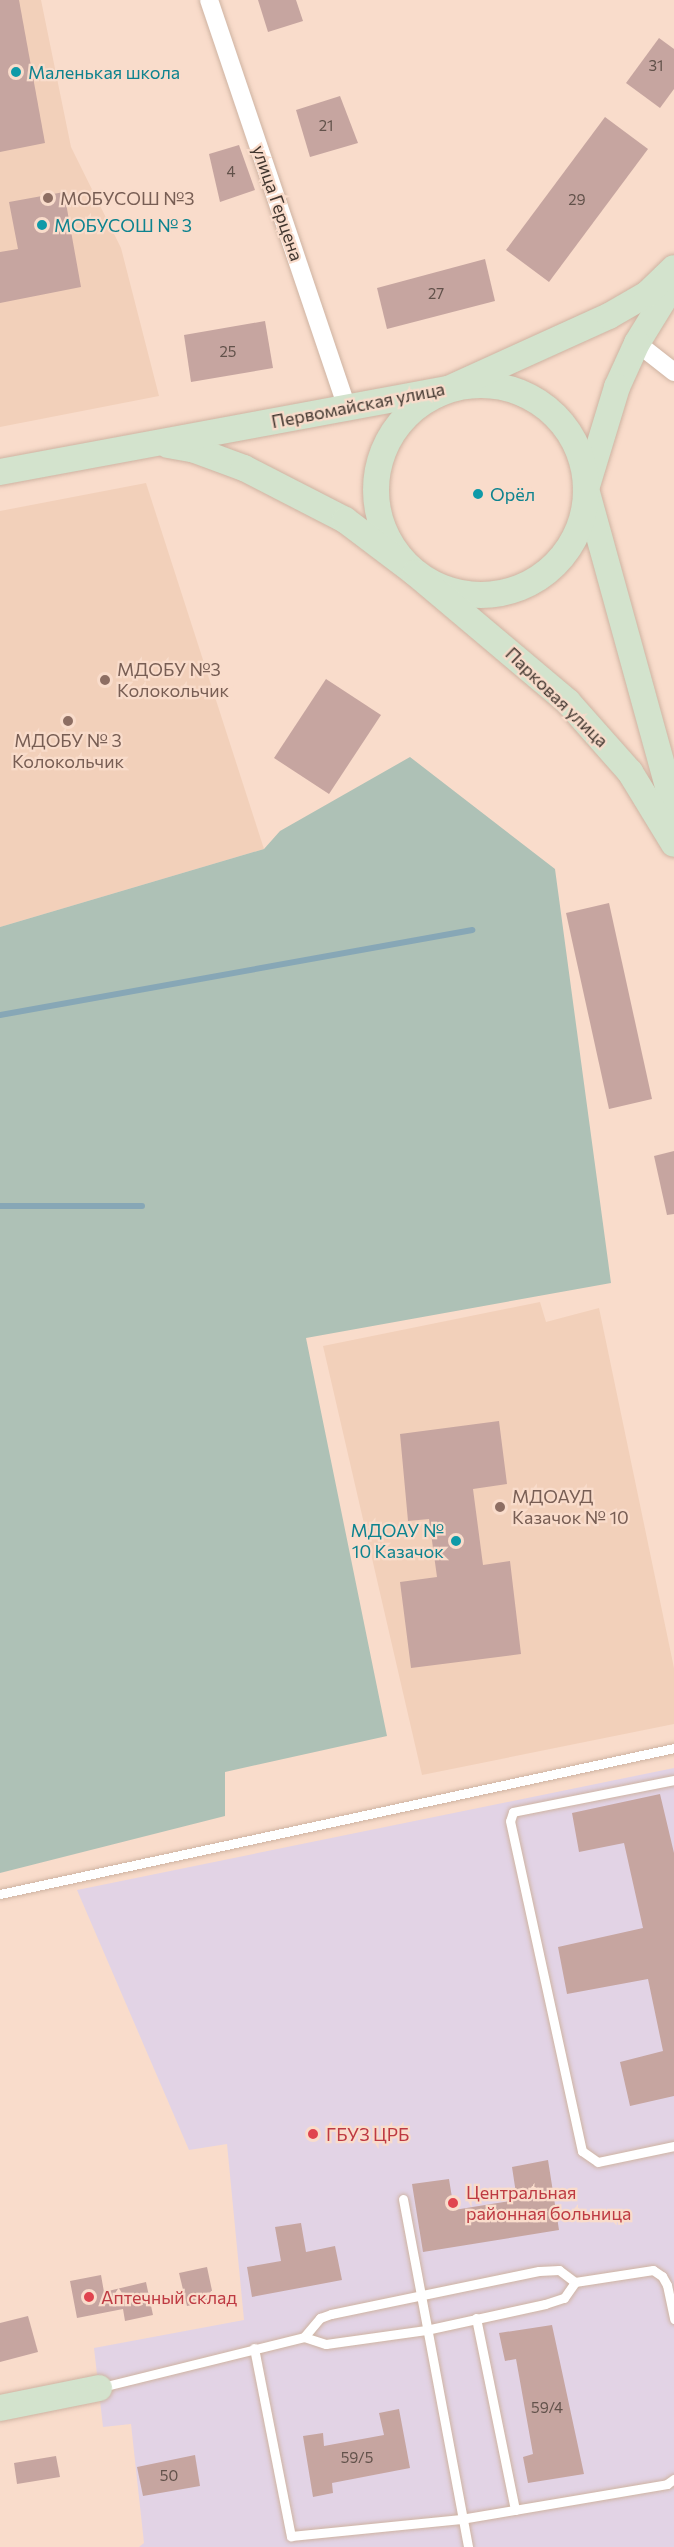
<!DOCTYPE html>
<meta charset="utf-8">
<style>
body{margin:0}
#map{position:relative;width:674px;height:2547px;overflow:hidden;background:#f9dccb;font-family:Commissioner,sans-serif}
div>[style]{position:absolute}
.built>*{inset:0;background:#f2d0ba}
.medical>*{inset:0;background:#e2d3e5}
.green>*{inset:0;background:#aec1b6}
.stream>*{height:6px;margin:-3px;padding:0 3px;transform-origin:3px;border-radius:3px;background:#87a7b6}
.building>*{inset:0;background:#c6a5a0}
.roads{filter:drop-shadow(0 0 2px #ceb3a2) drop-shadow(0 0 2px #ceb3a2)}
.lane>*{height:9px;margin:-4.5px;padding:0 4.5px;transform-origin:4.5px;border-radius:4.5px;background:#fff}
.street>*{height:18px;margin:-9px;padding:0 9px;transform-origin:9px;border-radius:9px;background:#fff}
.secondary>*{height:26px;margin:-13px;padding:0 13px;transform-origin:13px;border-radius:13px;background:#d3e3cd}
.secondary>.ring{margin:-13px;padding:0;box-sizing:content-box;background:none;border:26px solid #d3e3cd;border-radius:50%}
.dots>*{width:16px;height:16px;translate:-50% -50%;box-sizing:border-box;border:3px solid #f9dccb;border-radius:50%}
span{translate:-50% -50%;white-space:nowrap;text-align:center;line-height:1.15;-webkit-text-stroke:4.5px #f9dccb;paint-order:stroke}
.number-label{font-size:15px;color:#62524b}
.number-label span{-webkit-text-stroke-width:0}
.culture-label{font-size:18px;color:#0d838f}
.left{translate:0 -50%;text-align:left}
.right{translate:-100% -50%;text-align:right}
.education-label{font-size:18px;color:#785e54}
.street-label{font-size:18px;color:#41362f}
.health-label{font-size:18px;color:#be3a42}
</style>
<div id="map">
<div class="built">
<i style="clip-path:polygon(0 0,41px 0,71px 147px,121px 248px,159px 396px,0 427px)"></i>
<i style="clip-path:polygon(146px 483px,264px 849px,0 927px,0 511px)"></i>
<i style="clip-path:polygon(540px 1302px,546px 1322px,599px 1308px,674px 1668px,674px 1724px,422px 1775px,323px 1346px)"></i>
</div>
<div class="medical">
<i style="clip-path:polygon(674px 1768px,674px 2547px,139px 2547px,144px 2543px,131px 2424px,103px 2427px,94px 2348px,244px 2320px,227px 2144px,189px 2150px,77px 1890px)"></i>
</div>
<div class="green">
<i style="clip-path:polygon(410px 757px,555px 869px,611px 1283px,306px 1338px,387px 1736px,225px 1772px,225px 1816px,0 1873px,0 927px,264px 849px,280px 831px)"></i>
</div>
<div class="stream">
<i style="left:0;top:1015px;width:480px;rotate:-10.2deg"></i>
<i style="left:0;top:1206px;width:142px"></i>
</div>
<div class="building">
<i style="clip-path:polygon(0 0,19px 0,45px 143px,0 152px)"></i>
<i style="clip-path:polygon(258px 0,296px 0,303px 21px,268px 32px)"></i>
<i style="clip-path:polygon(659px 38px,674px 49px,674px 89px,660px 108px,626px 83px)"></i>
<i style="clip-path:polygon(340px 96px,358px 143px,310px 157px,296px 110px)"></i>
<i style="clip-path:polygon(605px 117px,648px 149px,549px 282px,506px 250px)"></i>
<i style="clip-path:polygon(239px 145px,255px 190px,220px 202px,209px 154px)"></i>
<i style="clip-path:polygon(64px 192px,81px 287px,0 303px,0 252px,18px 249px,9px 202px)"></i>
<i style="clip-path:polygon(485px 259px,495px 301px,387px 329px,377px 288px)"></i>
<i style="clip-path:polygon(265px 321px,273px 368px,191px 382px,184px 335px)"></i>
<i style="clip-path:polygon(326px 679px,381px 715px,329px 794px,274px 758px)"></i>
<i style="clip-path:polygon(609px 903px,652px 1099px,609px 1109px,566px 913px)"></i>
<i style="clip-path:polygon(674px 1151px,674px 1214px,667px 1215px,654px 1156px)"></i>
<i style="clip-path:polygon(499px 1421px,507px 1484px,473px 1489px,483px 1565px,510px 1561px,521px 1654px,411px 1668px,400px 1582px,437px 1577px,429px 1519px,408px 1521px,400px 1434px)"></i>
<i style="clip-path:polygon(660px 1794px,674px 1853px,674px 2096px,630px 2106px,620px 2062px,663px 2051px,648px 1979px,567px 1994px,558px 1947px,643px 1928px,624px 1843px,579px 1852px,572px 1813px)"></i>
<i style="clip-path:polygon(548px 2160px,559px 2230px,423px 2252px,412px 2184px,449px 2179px,454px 2210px,517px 2200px,512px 2167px)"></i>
<i style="clip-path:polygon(301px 2223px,306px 2252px,335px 2246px,342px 2280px,252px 2297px,247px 2267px,281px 2261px,275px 2227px)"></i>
<i style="clip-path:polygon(207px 2267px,214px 2300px,187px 2306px,179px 2273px)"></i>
<i style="clip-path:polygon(101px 2275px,104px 2292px,146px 2282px,153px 2315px,125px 2321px,123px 2309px,77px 2318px,70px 2281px)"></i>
<i style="clip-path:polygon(28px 2316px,38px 2352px,0 2362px,0 2323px)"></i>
<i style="clip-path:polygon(552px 2325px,584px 2474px,528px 2483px,523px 2457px,533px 2454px,516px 2359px,505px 2361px,499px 2333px)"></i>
<i style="clip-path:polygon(399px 2409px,410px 2468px,332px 2483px,333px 2493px,313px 2497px,303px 2436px,323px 2433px,324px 2446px,384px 2435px,379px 2413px)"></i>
<i style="clip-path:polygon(195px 2455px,200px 2486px,143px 2496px,137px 2467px)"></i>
<i style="clip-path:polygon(56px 2456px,60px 2477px,17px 2484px,14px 2463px)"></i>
</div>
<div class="roads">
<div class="lane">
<i style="left:674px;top:1780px;width:164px;rotate:168.8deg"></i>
<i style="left:513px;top:1812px;width:9px;rotate:108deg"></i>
<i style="left:510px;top:1821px;width:338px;rotate:77.7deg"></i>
<i style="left:582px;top:2151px;width:19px;rotate:35deg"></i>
<i style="left:598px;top:2162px;width:78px;rotate:-11.9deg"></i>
<i style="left:0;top:1894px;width:690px;rotate:-12.22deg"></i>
<i style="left:403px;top:2199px;width:354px;rotate:79.4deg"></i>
<i style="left:476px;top:2318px;width:196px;rotate:78.5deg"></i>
<i style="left:304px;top:2337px;width:25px;rotate:-50deg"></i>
<i style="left:320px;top:2318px;width:12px;rotate:-20deg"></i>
<i style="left:331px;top:2314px;width:212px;rotate:-11.7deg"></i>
<i style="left:539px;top:2271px;width:20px;rotate:-3deg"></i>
<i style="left:559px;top:2270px;width:20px;rotate:37deg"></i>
<i style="left:254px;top:2348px;width:192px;rotate:78.9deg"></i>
<i style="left:291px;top:2536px;width:171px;rotate:-5.7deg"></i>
<i style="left:461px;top:2519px;width:209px;rotate:-9.6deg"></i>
<i style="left:667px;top:2484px;width:9px;rotate:-36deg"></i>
<i style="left:102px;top:2387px;width:208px;rotate:-13.9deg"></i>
<i style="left:304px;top:2337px;width:23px;rotate:18deg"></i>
<i style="left:326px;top:2344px;width:101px;rotate:-8deg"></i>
<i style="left:426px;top:2330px;width:122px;rotate:-12.3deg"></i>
<i style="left:545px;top:2304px;width:20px;rotate:-18deg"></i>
<i style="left:564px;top:2298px;width:19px;rotate:-55deg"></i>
<i style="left:575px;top:2282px;width:79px;rotate:-8.7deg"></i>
<i style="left:653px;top:2270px;width:11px;rotate:34deg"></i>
<i style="left:662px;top:2276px;width:10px;rotate:61deg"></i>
<i style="left:667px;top:2285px;width:35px;rotate:78deg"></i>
</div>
<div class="street">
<i style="left:209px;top:0;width:430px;rotate:71.3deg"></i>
<i style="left:637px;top:343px;width:47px;rotate:38.1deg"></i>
</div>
<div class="secondary">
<i style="left:674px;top:283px;width:70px;rotate:121.7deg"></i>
<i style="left:637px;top:343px;width:48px;rotate:114.4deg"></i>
<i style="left:617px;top:387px;width:107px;rotate:106.9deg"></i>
<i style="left:586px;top:489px;width:331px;rotate:74.6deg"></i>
<i class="ring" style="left:376px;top:385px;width:184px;height:184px"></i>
<i style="left:168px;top:445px;width:27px;rotate:10deg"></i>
<i style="left:195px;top:450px;width:52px;rotate:20.2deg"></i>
<i style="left:244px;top:468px;width:114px;rotate:27.2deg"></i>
<i style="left:345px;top:520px;width:88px;rotate:37.1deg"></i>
<i style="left:415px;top:573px;width:200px;rotate:40.1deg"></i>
<i style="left:568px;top:702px;width:94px;rotate:48.5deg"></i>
<i style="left:630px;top:772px;width:84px;rotate:58.6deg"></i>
<i style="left:0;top:472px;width:456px;rotate:-10.5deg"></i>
<i style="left:448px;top:389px;width:177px;rotate:-24.4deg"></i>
<i style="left:609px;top:316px;width:44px;rotate:-30.1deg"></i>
<i style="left:647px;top:294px;width:37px;rotate:-44deg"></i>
<i style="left:0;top:2408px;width:101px;rotate:-11.4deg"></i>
</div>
</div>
<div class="dots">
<i style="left:16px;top:72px;background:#0f9aa8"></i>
<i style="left:48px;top:198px;background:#8d6e63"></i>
<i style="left:42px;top:225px;background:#0f9aa8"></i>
<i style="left:478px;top:494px;background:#0f9aa8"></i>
<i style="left:105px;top:680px;background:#8d6e63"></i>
<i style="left:68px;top:721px;background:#8d6e63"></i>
<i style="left:500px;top:1507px;background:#8d6e63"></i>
<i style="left:456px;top:1541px;background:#0f9aa8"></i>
<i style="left:313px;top:2134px;background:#e0444e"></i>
<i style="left:453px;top:2203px;background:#e0444e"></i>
<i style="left:89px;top:2297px;background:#e0444e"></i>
</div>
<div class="number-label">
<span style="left:656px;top:66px">31</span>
<span style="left:326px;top:126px">21</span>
<span style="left:231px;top:172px">4</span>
<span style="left:577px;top:200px">29</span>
<span style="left:436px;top:294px">27</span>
<span style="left:228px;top:352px">25</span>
<span style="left:547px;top:2408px">59/4</span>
<span style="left:357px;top:2458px">59/5</span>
<span style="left:169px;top:2476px">50</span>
</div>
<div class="culture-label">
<span class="left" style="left:28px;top:72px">Маленькая школа</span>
<span class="left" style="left:54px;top:225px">МОБУСОШ № 3</span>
<span class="left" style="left:490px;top:494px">Орёл</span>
<span class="right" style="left:444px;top:1541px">МДОАУ №<br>10 Казачок</span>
</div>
<div class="education-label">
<span class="left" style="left:60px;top:198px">МОБУСОШ №3</span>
<span class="left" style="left:117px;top:680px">МДОБУ №3<br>Колокольчик</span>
<span style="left:68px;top:751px">МДОБУ № 3<br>Колокольчик</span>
<span class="left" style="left:512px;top:1507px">МДОАУД<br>Казачок № 10</span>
</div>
<div class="street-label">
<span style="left:278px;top:203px;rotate:71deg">улица Герцена</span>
<span style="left:358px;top:405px;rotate:-11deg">Первомайская улица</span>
<span style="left:557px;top:697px;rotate:44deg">Парковая улица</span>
</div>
<div class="health-label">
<span class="left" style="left:326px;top:2134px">ГБУЗ ЦРБ</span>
<span class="left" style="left:466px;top:2203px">Центральная<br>районная больница</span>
<span class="left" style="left:101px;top:2297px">Аптечный склад</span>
</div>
</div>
